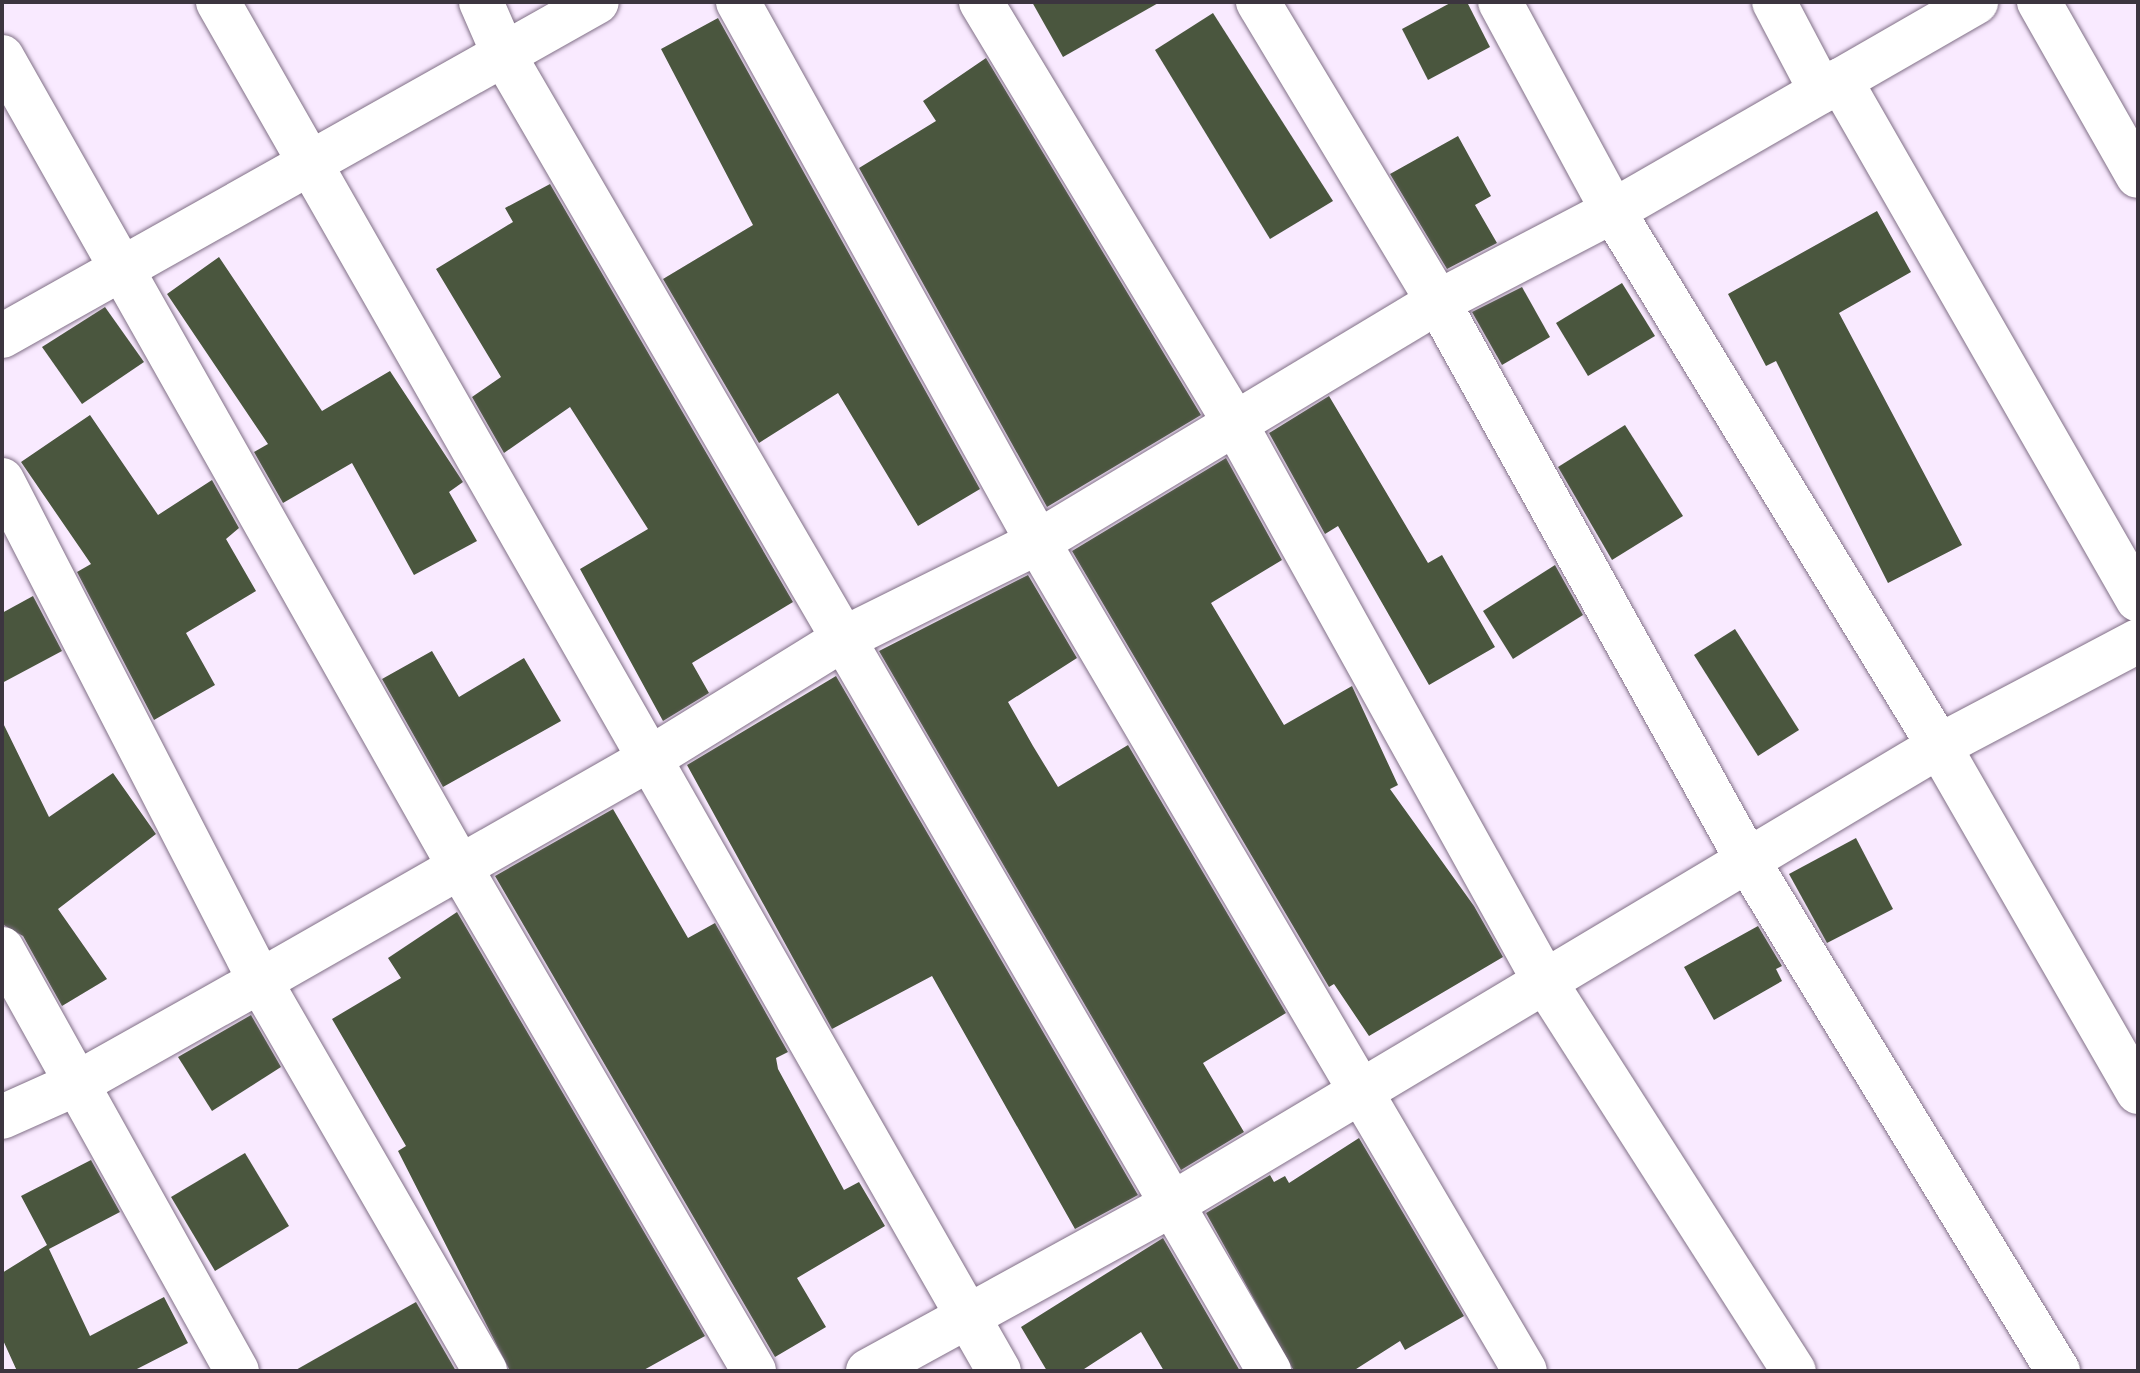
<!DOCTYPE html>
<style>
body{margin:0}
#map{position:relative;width:2140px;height:1373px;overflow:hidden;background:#f9eaff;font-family:Barlow,sans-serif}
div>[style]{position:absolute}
.building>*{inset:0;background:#4a563e}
.roads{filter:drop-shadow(0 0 2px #817087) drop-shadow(0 0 2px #817087)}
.minor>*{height:44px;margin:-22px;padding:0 22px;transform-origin:22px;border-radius:22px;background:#fff}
.tertiary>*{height:44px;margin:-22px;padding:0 22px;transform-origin:22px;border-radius:22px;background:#fff}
span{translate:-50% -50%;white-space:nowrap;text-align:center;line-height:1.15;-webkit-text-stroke:8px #fdfdfd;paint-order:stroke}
.frame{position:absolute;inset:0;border:4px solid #3c353f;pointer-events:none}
</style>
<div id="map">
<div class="building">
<i style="clip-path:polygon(1032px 2px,1160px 2px,1063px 57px)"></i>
<i style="clip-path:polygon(1452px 2px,1467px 2px,1490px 47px,1428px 80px,1402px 29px)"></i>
<i style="clip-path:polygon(1213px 13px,1333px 201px,1270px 239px,1155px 50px)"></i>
<i style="clip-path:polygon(718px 18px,980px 489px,918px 526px,838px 393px,759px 443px,663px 279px,753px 225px,661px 49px)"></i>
<i style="clip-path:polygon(986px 58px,1201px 415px,1047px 507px,859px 168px,936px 121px,923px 101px)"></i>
<i style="clip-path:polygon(1458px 136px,1491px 196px,1475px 205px,1497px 243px,1447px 269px,1390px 174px)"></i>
<i style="clip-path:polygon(550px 184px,793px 602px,692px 663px,709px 693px,663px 721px,580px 569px,648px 529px,570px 407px,504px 453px,472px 397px,501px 377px,436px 269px,513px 222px,505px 208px)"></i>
<i style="clip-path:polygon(1877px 211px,1911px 272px,1839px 313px,1962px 545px,1888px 583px,1776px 361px,1766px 366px,1728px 294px)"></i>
<i style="clip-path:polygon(219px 257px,322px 411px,390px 371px,463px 482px,449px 492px,477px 541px,414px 575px,352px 463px,283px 503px,254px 452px,268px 444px,167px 294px)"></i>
<i style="clip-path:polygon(1622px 283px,1655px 336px,1588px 376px,1556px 323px)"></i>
<i style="clip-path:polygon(1522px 287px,1550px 337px,1502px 365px,1472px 312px)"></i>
<i style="clip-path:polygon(105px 307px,144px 362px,82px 404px,42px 347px)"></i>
<i style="clip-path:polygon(1329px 396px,1428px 563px,1442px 555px,1495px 647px,1429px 685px,1338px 526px,1325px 534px,1269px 433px)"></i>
<i style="clip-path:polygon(90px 415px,158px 515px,212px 480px,239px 528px,226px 539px,256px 591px,186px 633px,215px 685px,154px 720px,77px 572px,91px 564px,21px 462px)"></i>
<i style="clip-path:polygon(1625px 425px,1683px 516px,1612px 560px,1558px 467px)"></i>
<i style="clip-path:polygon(1226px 458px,1282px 560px,1211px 603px,1284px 725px,1352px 686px,1398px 785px,1390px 789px,1474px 906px,1503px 957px,1369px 1036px,1334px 984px,1329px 987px,1072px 551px)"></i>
<i style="clip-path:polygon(1555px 565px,1583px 615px,1513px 659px,1483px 611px)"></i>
<i style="clip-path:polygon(1028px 575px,1077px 658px,1008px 702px,1033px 746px,1058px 787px,1128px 745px,1286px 1013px,1203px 1063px,1244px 1132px,1181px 1170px,879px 651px)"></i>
<i style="clip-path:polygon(33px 596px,62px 651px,2px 683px,2px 613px)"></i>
<i style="clip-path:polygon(1735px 629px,1799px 730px,1758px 756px,1694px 655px)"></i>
<i style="clip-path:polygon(432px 651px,459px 697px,524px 658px,561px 721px,443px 787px,382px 679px)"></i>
<i style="clip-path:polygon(836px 676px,1138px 1195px,1075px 1229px,932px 976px,832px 1029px,687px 765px)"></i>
<i style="clip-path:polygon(2px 721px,49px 817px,113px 773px,156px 834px,58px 909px,107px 979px,62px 1006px,23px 936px,2px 924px)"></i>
<i style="clip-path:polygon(613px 809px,688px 938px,715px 923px,788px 1052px,776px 1058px,778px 1069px,844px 1190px,859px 1182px,885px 1226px,797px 1278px,826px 1327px,775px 1357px,495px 876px)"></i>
<i style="clip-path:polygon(1856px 838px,1893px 909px,1827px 943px,1789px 874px)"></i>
<i style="clip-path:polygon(457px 912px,705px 1336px,642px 1371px,510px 1371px,398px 1151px,406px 1146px,332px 1019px,401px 978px,388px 958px)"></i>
<i style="clip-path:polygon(1758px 926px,1782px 966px,1776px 969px,1782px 981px,1714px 1020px,1684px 967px)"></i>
<i style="clip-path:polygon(251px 1015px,281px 1067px,212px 1111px,178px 1057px)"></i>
<i style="clip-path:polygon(1359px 1138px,1464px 1316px,1405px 1350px,1400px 1341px,1353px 1371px,1294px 1371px,1206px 1213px,1270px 1175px,1274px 1182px,1285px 1176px,1289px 1183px)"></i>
<i style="clip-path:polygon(245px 1153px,289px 1226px,215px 1271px,171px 1197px)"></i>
<i style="clip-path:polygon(91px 1160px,120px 1212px,49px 1249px,90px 1336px,164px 1297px,188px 1343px,133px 1371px,17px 1371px,2px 1338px,2px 1273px,47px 1245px,21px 1196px)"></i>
<i style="clip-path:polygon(1163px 1238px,1240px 1371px,1164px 1371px,1141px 1332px,1081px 1371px,1047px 1371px,1021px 1327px)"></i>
<i style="clip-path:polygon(416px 1302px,456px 1371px,294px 1371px)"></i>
</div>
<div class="roads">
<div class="minor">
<i style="left:218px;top:2px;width:1576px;rotate:60.3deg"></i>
<i style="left:481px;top:2px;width:60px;rotate:66.4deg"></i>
<i style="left:505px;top:57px;width:1520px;rotate:59.82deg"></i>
<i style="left:738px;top:2px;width:618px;rotate:60.95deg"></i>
<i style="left:1038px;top:542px;width:961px;rotate:59.57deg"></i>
<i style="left:981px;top:2px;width:496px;rotate:58.9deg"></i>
<i style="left:1237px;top:427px;width:635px;rotate:60.97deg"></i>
<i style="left:1545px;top:982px;width:462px;rotate:57.4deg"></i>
<i style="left:1258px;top:2px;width:350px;rotate:59deg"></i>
<i style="left:1438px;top:302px;width:641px;rotate:61deg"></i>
<i style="left:1749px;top:863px;width:595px;rotate:58.69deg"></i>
<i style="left:1500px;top:2px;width:238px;rotate:61.6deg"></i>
<i style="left:1613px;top:211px;width:626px;rotate:58.64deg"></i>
<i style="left:1939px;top:746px;width:399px;rotate:60.1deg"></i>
<i style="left:1774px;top:2px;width:101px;rotate:62.2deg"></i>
<i style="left:2039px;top:2px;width:200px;rotate:60.4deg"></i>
<i style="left:2px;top:57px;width:927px;rotate:60.53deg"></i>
<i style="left:458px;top:864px;width:587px;rotate:59.72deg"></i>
<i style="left:1840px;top:80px;width:599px;rotate:60.18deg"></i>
<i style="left:2px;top:336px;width:682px;rotate:-29.31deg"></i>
<i style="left:2px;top:480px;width:564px;rotate:62.75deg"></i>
<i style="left:260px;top:981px;width:450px;rotate:60deg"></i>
<i style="left:2px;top:949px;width:483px;rotate:60.9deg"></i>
<i style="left:2px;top:1117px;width:83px;rotate:-24.1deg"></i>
<i style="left:78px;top:1083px;width:209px;rotate:-29.3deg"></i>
<i style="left:260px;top:981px;width:448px;rotate:-29.7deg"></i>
<i style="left:649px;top:759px;width:230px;rotate:-31.7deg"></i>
<i style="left:845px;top:638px;width:216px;rotate:-26.4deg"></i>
<i style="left:1038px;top:542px;width:466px;rotate:-31deg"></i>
<i style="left:1438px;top:302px;width:197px;rotate:-27.5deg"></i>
<i style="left:1613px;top:211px;width:419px;rotate:-29.9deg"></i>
</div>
<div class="tertiary">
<i style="left:868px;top:1371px;width:343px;rotate:-28.7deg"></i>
<i style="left:1169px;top:1206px;width:897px;rotate:-30.85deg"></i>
<i style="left:1939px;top:746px;width:225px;rotate:-27.8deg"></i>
</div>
</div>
<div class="frame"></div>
</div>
